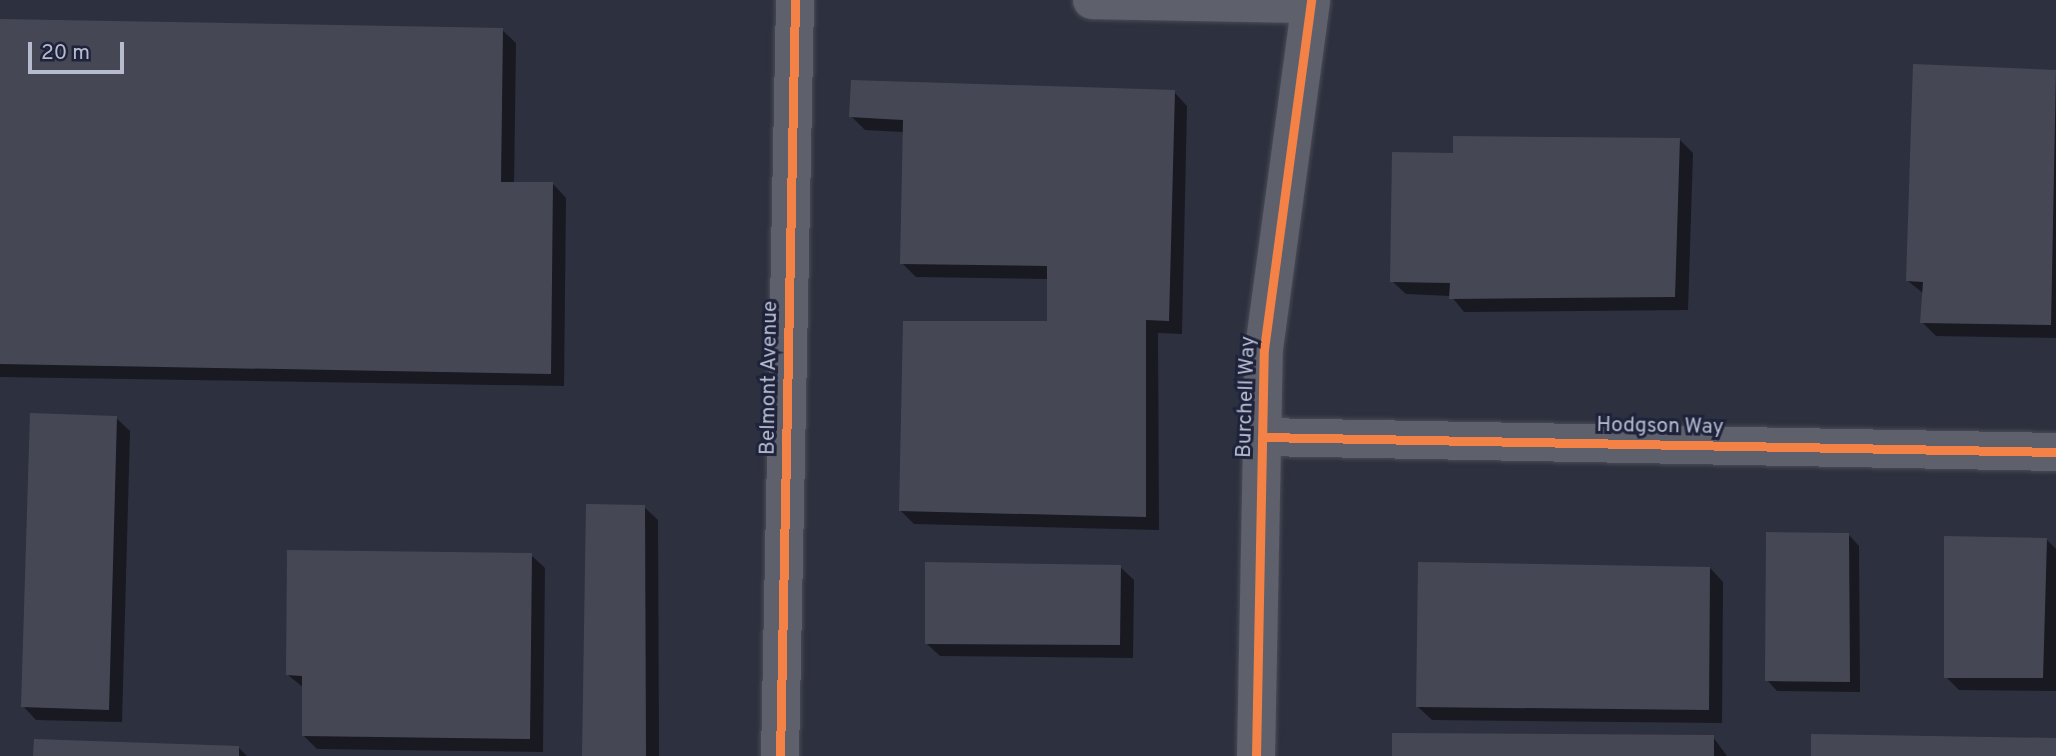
<!DOCTYPE html>
<style>
body{margin:0}
#map{position:relative;width:2056px;height:756px;overflow:hidden;background:#2d303e;font-family:Overpass,sans-serif}
div>[style]{position:absolute}
.shadow>*{inset:0;background:#0007}
.building>*{inset:0;background:#454854}
.roads{filter:drop-shadow(0 0 2px #4a4c57) drop-shadow(0 0 2px #4a4c57)}
.minor>*{height:38px;margin:-19px;padding:0 19px;transform-origin:19px;border-radius:19px;background:#5e606b}
.cycleway>*{height:9px;margin:-4.5px;padding:0 4.5px;transform-origin:4.5px;border-radius:4.5px;background:#f48246}
span{translate:-50% -50%;white-space:nowrap;text-align:center;line-height:1.15;-webkit-text-stroke:6px #1e233b;paint-order:stroke}
.street-label{font-size:21px;color:#b7bbce}
.scale{position:absolute;left:28px;top:42px;width:96px;height:32px;box-sizing:border-box;border:4px solid #b7bbce;border-top:0;padding-left:9px;font-size:21px;line-height:24px;white-space:nowrap;color:#b7bbce;-webkit-text-stroke:5px #1e233b;paint-order:stroke}
</style>
<div id="map">
<div class="shadow">
<i style="clip-path:polygon(0 21px,502px 30px,516px 43px,514px 184px,553px 184px,566px 198px,564px 386px,0 377px)"></i>
<i style="clip-path:polygon(1914px 66px,2056px 72px,2056px 338px,1936px 336px,1922px 322px,1924px 294px,1908px 281px)"></i>
<i style="clip-path:polygon(1174px 92px,1187px 106px,1182px 334px,1158px 333px,1159px 530px,914px 524px,900px 510px,1049px 322px,1049px 279px,916px 277px,902px 263px,904px 132px,865px 130px,851px 116px)"></i>
<i style="clip-path:polygon(1680px 140px,1693px 153px,1688px 310px,1464px 312px,1451px 296px,1406px 294px,1392px 281px,1455px 154px)"></i>
<i style="clip-path:polygon(116px 418px,130px 431px,122px 722px,36px 720px,23px 706px)"></i>
<i style="clip-path:polygon(644px 507px,658px 520px,659px 756px,584px 756px)"></i>
<i style="clip-path:polygon(1849px 535px,1859px 546px,1860px 692px,1777px 691px,1767px 680px)"></i>
<i style="clip-path:polygon(2046px 539px,2056px 549px,2056px 691px,1959px 690px,1946px 677px)"></i>
<i style="clip-path:polygon(531px 555px,545px 568px,543px 752px,317px 749px,303px 735px,304px 688px,288px 675px)"></i>
<i style="clip-path:polygon(1120px 567px,1134px 580px,1133px 658px,940px 656px,926px 643px)"></i>
<i style="clip-path:polygon(1710px 568px,1723px 582px,1722px 723px,1432px 720px,1418px 707px)"></i>
<i style="clip-path:polygon(1713px 737px,1727px 756px,1394px 756px)"></i>
<i style="clip-path:polygon(238px 747px,247px 756px,35px 756px)"></i>
</div>
<div class="building">
<i style="clip-path:polygon(0 19px,503px 28px,501px 182px,553px 182px,551px 374px,0 364px)"></i>
<i style="clip-path:polygon(1913px 64px,2056px 70px,2051px 325px,1920px 323px,1923px 282px,1906px 281px)"></i>
<i style="clip-path:polygon(851px 80px,1175px 90px,1169px 321px,1146px 320px,1146px 517px,899px 511px,903px 321px,1047px 321px,1047px 266px,900px 264px,903px 120px,849px 117px)"></i>
<i style="clip-path:polygon(1453px 136px,1680px 138px,1675px 297px,1449px 299px,1450px 283px,1390px 282px,1392px 152px,1453px 153px)"></i>
<i style="clip-path:polygon(30px 413px,117px 416px,109px 710px,21px 707px)"></i>
<i style="clip-path:polygon(586px 504px,645px 505px,646px 756px,582px 756px)"></i>
<i style="clip-path:polygon(1766px 532px,1849px 533px,1850px 682px,1765px 681px)"></i>
<i style="clip-path:polygon(1944px 536px,2047px 538px,2043px 678px,1944px 678px)"></i>
<i style="clip-path:polygon(287px 550px,532px 553px,530px 739px,302px 736px,302px 676px,286px 675px)"></i>
<i style="clip-path:polygon(925px 562px,1121px 565px,1120px 645px,925px 644px)"></i>
<i style="clip-path:polygon(1418px 562px,1710px 567px,1709px 710px,1416px 707px)"></i>
<i style="clip-path:polygon(1392px 733px,1714px 735px,1714px 756px,1392px 756px)"></i>
<i style="clip-path:polygon(1811px 734px,2056px 738px,2056px 756px,1811px 756px)"></i>
<i style="clip-path:polygon(34px 739px,239px 746px,239px 756px,33px 756px)"></i>
</div>
<div class="roads">
<div class="minor">
<i style="left:1092px;top:0;width:218px;rotate:1.1deg"></i>
<i style="left:1262px;top:437px;width:794px;rotate:1.08deg"></i>
<i style="left:780px;top:756px;width:756px;rotate:-88.86deg"></i>
<i style="left:1256px;top:756px;width:407px;rotate:-88.9deg"></i>
<i style="left:1264px;top:349px;width:352px;rotate:-82.3deg"></i>
</div>
</div>
<div class="cycleway">
<i style="left:1262px;top:437px;width:794px;rotate:1.08deg"></i>
<i style="left:780px;top:756px;width:756px;rotate:-88.86deg"></i>
<i style="left:1256px;top:756px;width:407px;rotate:-88.9deg"></i>
<i style="left:1264px;top:349px;width:352px;rotate:-82.3deg"></i>
</div>
<div class="street-label">
<span style="left:770px;top:378px;rotate:-89deg">Belmont Avenue</span>
<span style="left:1247px;top:397px;rotate:-88deg">Burchell Way</span>
<span style="left:1660px;top:427px;rotate:1deg">Hodgson Way</span>
</div>
<div class="scale">20 m</div>
</div>
